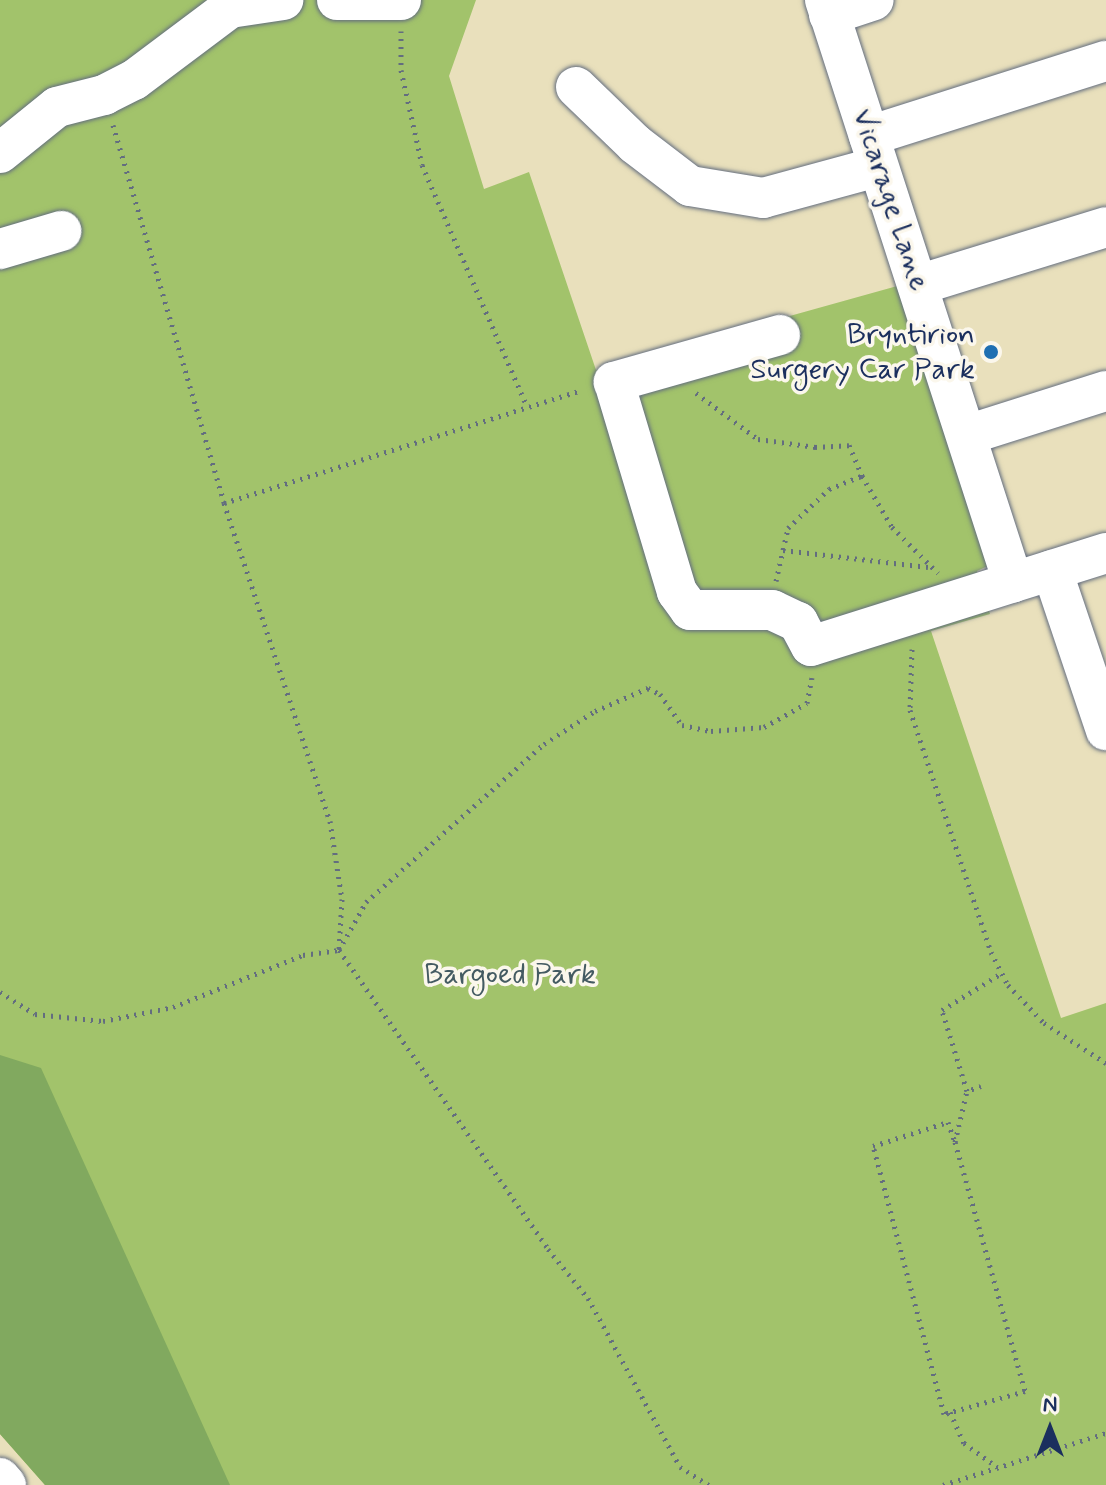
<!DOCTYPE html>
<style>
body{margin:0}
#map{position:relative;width:1106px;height:1485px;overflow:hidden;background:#e9e0bc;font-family:Mynerve,sans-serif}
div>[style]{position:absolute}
.green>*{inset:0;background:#a2c36b}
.forest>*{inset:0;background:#81a95f}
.path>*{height:5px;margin-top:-2.5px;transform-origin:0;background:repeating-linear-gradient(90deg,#636d7f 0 2px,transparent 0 8px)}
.roads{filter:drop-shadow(0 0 2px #636d7f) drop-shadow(0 0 2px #636d7f)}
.minor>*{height:40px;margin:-20px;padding:0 20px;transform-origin:20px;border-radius:20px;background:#fff}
.dots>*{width:22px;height:22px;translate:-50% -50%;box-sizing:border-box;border:4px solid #fbf7ec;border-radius:50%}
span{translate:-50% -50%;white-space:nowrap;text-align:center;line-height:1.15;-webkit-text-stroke:7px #fbf7ec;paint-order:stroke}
.street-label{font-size:30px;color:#1b2f5e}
.poi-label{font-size:30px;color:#1b2f5e}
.right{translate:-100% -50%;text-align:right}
.park-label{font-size:30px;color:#445b62}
.north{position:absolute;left:1010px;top:1389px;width:80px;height:80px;-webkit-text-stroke:6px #fbf7ec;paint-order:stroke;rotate:0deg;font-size:22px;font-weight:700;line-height:32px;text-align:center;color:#1b2f5e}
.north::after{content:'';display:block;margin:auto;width:28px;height:36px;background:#1b2f5e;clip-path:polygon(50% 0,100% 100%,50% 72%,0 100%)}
</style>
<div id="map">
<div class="green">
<i style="clip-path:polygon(0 0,476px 0,449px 76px,484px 189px,529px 172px,596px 370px,908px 283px,992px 564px,977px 571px,990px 614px,931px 631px,1061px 1018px,1106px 1003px,1106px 1485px,45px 1485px,0 1434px)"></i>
</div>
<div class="forest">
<i style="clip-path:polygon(0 1055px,41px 1068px,230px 1485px,45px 1485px,0 1434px)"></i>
</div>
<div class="path">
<i style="left:401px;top:31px;width:39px;rotate:90deg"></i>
<i style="left:401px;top:70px;width:97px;rotate:77.5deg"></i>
<i style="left:422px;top:165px;width:261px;rotate:66.5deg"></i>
<i style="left:113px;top:125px;width:394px;rotate:73.6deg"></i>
<i style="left:224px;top:503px;width:375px;rotate:-17.5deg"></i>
<i style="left:696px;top:393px;width:77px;rotate:36.6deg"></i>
<i style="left:758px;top:439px;width:58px;rotate:8deg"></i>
<i style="left:815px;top:447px;width:34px;rotate:-3deg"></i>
<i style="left:849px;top:445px;width:34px;rotate:67deg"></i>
<i style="left:224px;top:503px;width:335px;rotate:71.6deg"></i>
<i style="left:330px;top:821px;width:79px;rotate:81.3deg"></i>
<i style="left:342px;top:899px;width:51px;rotate:93.4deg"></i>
<i style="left:339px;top:950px;width:365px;rotate:55deg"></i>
<i style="left:548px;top:1249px;width:63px;rotate:50.8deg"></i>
<i style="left:588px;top:1298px;width:192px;rotate:61.4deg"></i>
<i style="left:680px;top:1467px;width:34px;rotate:32deg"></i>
<i style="left:783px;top:550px;width:146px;rotate:6.7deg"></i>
<i style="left:776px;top:581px;width:54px;rotate:-77.2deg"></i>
<i style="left:788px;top:528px;width:57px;rotate:-43.6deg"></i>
<i style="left:829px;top:489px;width:35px;rotate:-22deg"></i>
<i style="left:862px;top:476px;width:59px;rotate:59.5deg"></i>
<i style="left:892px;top:527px;width:65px;rotate:45deg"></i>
<i style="left:912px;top:649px;width:61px;rotate:91.9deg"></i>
<i style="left:910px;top:710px;width:255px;rotate:71.5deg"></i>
<i style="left:991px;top:952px;width:37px;rotate:63deg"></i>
<i style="left:1008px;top:985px;width:52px;rotate:46.5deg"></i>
<i style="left:1044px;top:1023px;width:74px;rotate:32.8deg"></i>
<i style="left:0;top:992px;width:41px;rotate:32.2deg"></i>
<i style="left:35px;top:1014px;width:68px;rotate:5.9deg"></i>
<i style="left:103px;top:1021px;width:71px;rotate:-11.3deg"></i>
<i style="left:173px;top:1007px;width:140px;rotate:-21.8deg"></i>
<i style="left:303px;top:955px;width:36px;rotate:-8deg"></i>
<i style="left:339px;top:950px;width:55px;rotate:-60.6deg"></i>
<i style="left:366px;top:902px;width:238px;rotate:-41.6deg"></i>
<i style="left:544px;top:744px;width:61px;rotate:-32.9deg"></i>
<i style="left:595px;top:711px;width:58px;rotate:-23.5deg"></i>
<i style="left:648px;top:688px;width:13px;rotate:27deg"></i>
<i style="left:660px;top:694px;width:38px;rotate:55deg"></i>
<i style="left:682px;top:725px;width:30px;rotate:12deg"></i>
<i style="left:711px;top:731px;width:53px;rotate:-4.3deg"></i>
<i style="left:764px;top:727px;width:49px;rotate:-29.2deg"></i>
<i style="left:807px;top:703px;width:26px;rotate:-79deg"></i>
<i style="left:981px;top:1086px;width:15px;rotate:160deg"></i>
<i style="left:967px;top:1091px;width:85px;rotate:-107.2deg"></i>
<i style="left:942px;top:1010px;width:70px;rotate:-31.7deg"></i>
<i style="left:955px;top:1142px;width:259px;rotate:74.3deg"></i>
<i style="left:1025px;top:1391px;width:84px;rotate:164.1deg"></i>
<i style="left:944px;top:1414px;width:277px;rotate:-104.8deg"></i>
<i style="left:873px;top:1146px;width:79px;rotate:-17.7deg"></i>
<i style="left:948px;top:1122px;width:21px;rotate:71deg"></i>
<i style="left:955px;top:1142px;width:52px;rotate:-76.8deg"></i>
<i style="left:950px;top:1412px;width:34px;rotate:66deg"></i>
<i style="left:964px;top:1443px;width:41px;rotate:36deg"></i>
<i style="left:943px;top:1485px;width:171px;rotate:-17.7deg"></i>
</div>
<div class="roads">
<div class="minor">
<i style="left:337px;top:0;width:64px"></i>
<i style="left:825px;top:0;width:612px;rotate:72.1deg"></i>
<i style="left:829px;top:15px;width:47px;rotate:-18.4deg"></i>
<i style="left:576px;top:87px;width:82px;rotate:44deg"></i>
<i style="left:635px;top:144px;width:69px;rotate:37.4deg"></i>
<i style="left:690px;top:186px;width:74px;rotate:9.3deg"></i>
<i style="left:763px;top:198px;width:118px;rotate:-15.2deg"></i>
<i style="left:869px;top:136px;width:249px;rotate:-17.6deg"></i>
<i style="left:0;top:153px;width:73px;rotate:-38.9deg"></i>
<i style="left:57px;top:107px;width:49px;rotate:-14.3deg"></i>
<i style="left:104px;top:95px;width:34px;rotate:-27deg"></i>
<i style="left:134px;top:80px;width:120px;rotate:-36.9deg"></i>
<i style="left:230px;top:8px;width:54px;rotate:-8.6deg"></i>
<i style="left:0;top:249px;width:64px;rotate:-16.4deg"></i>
<i style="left:918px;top:285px;width:197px;rotate:-17.1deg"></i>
<i style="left:780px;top:335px;width:173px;rotate:164.2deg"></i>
<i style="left:614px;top:382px;width:219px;rotate:73.3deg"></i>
<i style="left:677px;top:592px;width:22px;rotate:54deg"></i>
<i style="left:690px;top:610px;width:82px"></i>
<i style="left:772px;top:610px;width:29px;rotate:25deg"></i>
<i style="left:798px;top:622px;width:27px;rotate:62deg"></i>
<i style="left:811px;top:646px;width:309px;rotate:-17.5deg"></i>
<i style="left:967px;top:435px;width:146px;rotate:-17.6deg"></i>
<i style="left:1052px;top:570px;width:169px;rotate:71.4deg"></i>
<i style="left:0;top:1478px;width:9px;rotate:49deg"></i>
</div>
</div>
<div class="dots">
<i style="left:991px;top:352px;background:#1f6fb2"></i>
</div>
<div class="street-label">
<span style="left:890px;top:200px;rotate:72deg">Vicarage Lane</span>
</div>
<div class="poi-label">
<span class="right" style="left:975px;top:352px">Bryntirion<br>Surgery Car Park</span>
</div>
<div class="park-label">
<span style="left:510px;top:975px">Bargoed Park</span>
</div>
<div class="north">N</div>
</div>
